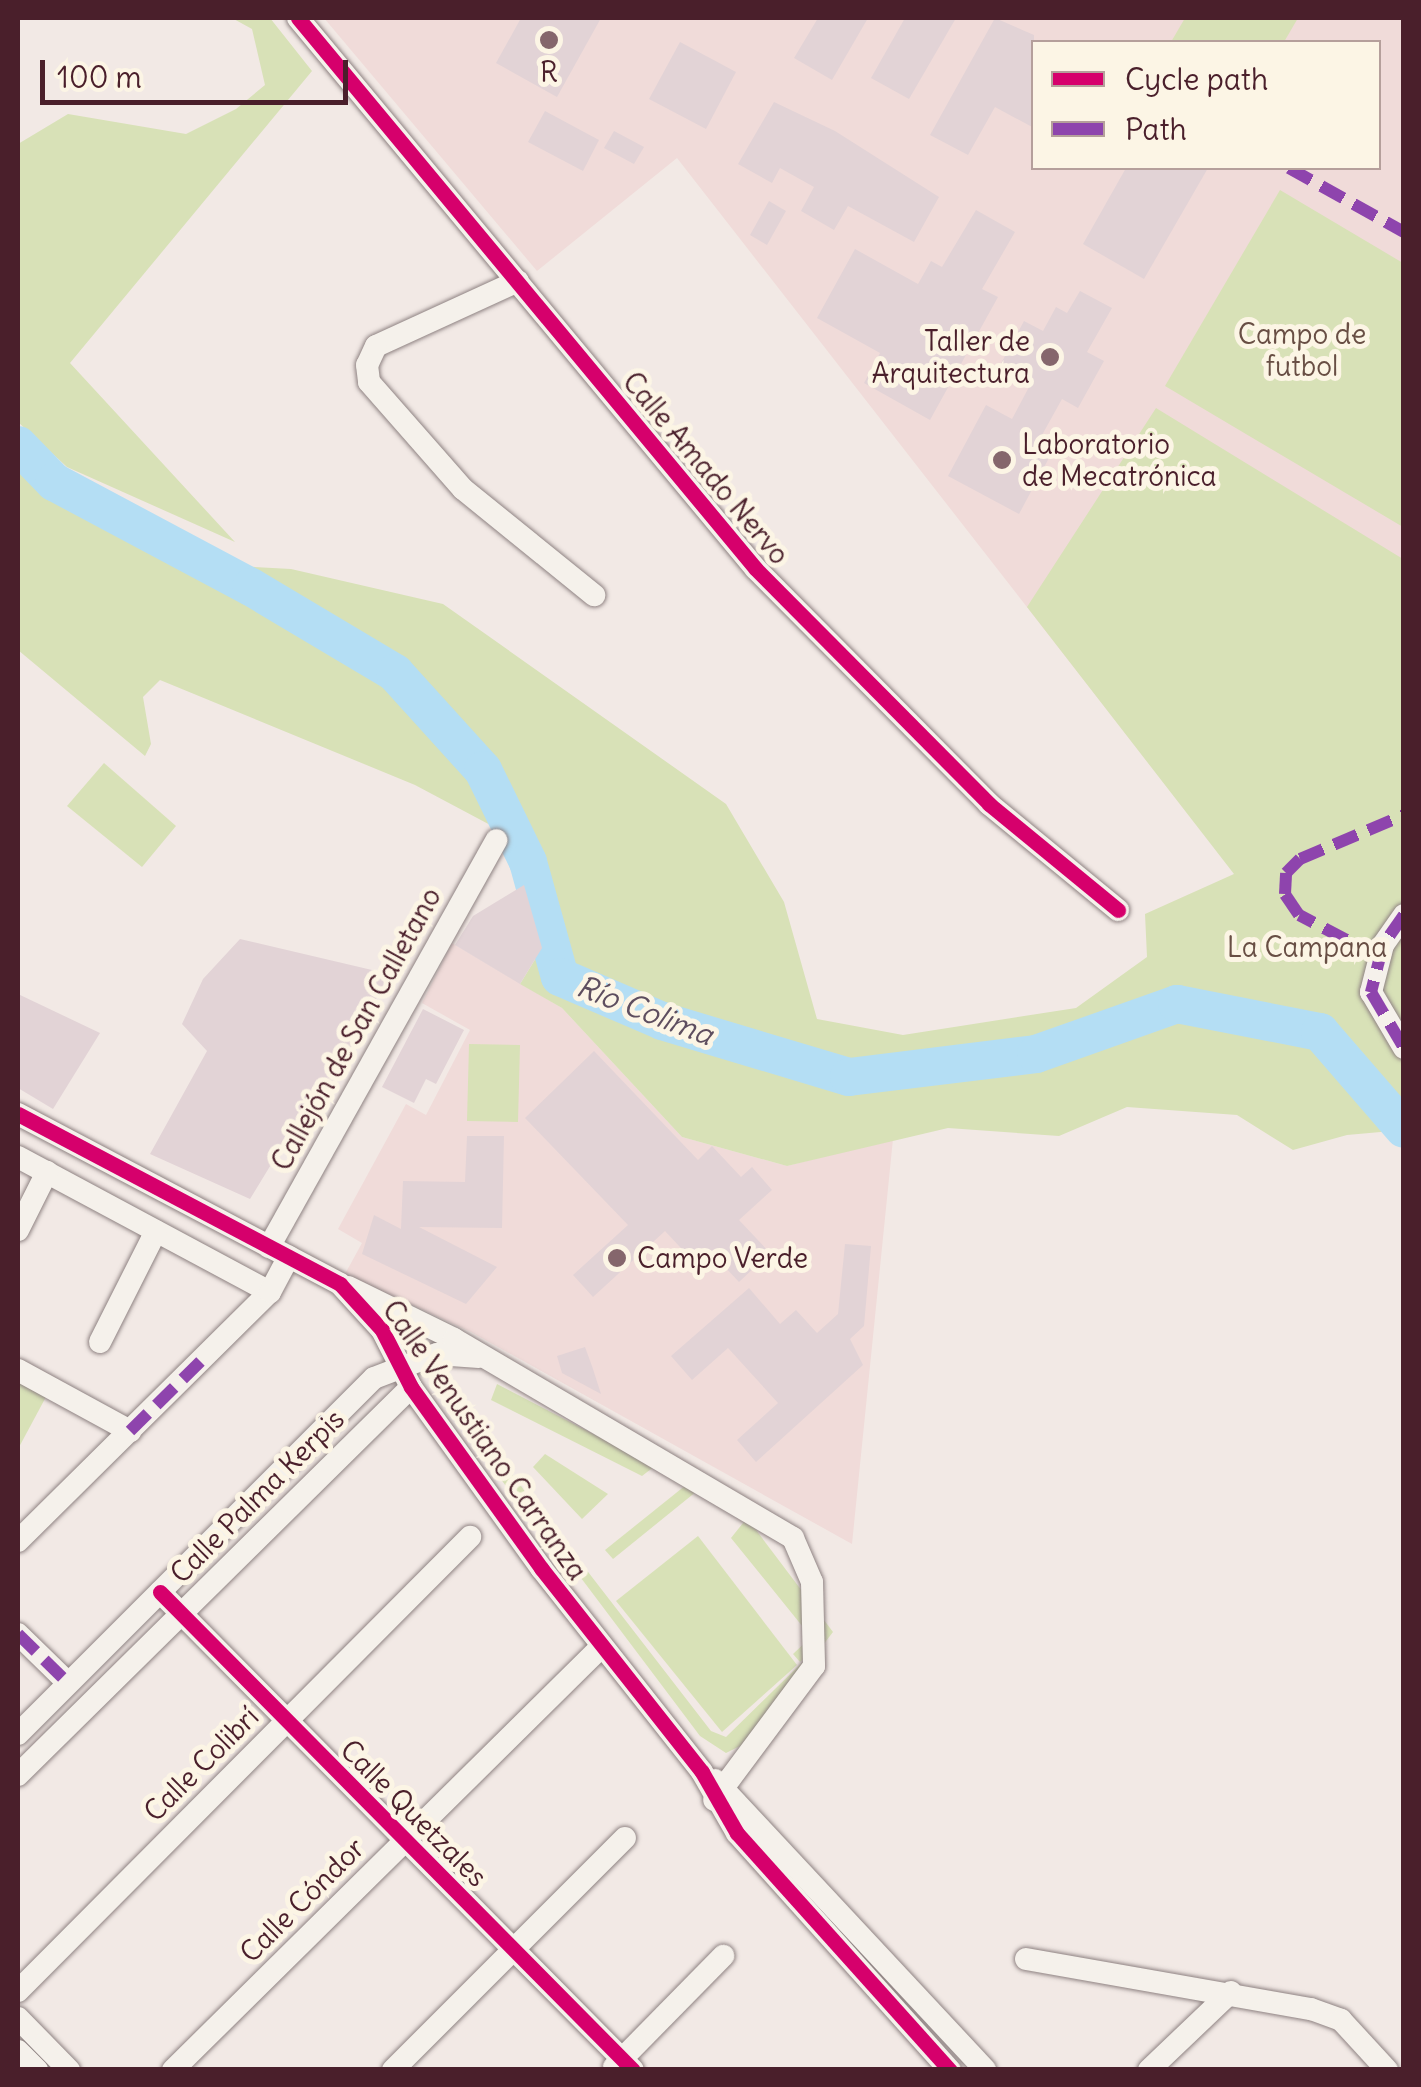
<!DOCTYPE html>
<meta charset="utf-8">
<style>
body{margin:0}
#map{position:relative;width:1421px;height:2087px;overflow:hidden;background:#f2e9e5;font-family:Delius,sans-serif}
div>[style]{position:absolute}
.built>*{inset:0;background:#f0dbd9}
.green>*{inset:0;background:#d8e1b7}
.river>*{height:38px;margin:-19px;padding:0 19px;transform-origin:19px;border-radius:19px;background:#b4def4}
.building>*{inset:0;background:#e2d3d6}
.roads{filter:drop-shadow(0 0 2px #8e8282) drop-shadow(0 0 2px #8e8282)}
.minor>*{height:22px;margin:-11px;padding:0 11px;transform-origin:11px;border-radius:11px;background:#f5f1eb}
.quiet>*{height:12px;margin-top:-6px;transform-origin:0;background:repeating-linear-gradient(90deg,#8e44ad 0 25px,transparent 0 37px)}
.cycleway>*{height:15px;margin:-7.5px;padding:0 7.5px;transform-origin:7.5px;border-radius:7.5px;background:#d6006c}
.dots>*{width:28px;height:28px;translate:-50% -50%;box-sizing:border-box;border:5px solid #fcf5e5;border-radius:50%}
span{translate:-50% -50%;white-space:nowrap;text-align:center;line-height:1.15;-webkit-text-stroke:10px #fcf5e5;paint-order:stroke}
.poi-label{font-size:28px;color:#4a1f2b}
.right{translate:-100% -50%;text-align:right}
.left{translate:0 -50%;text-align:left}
.park-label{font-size:28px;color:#684e44}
.street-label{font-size:28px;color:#4a1f2b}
.water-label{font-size:30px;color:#5e4e5f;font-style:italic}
.frame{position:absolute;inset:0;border:20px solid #4a1f2b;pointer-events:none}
.legend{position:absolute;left:1031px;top:40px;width:350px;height:130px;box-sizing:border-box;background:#fcf5e5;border:2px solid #b59f9b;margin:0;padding:12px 18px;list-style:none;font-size:30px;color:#4a1f2b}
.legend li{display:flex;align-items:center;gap:20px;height:50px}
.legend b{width:50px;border:2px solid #b59f9b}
.scale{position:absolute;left:40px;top:60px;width:308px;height:45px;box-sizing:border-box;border:5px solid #4a1f2b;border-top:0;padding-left:12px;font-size:30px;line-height:35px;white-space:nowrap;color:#4a1f2b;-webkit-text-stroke:8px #fcf5e5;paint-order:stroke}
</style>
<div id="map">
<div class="built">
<i style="clip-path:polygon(evenodd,324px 18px,1403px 18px,1403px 798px,1235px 874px,677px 158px,537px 271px,324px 18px,1034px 42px,1378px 42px,1378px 168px,1034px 168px,1034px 42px)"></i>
<i style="clip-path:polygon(452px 943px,562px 1008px,682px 1137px,787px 1166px,893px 1139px,852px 1544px,471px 1332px,345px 1274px,362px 1243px,338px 1229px,406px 1104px,426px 1115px,470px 1030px,422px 1003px)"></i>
</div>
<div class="green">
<i style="clip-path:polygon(232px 18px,270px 18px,312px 71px,70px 363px,235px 542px,67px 467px,18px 422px,18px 144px,68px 114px,186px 134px,236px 109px,265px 85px,252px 29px)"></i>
<i style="clip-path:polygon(1185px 18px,1298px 18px,1284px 42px,1171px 42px)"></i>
<i style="clip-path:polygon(1280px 190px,1403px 263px,1403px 527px,1165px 386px)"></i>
<i style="clip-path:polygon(1156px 408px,1403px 559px,1403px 1130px,1347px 1135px,1293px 1150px,1237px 1115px,1127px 1107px,1059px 1136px,948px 1128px,787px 1166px,682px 1137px,562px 1008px,520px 984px,542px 948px,511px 836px,415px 785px,160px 680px,143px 697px,151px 744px,145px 756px,18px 650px,18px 469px,48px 499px,184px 563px,291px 569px,443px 604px,726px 804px,784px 902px,817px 1019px,903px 1035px,1076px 1008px,1147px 957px,1145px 914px,1234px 874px,1027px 607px)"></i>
<i style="clip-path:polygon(104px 763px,176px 826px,142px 867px,67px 806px)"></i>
<i style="clip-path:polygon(469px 1044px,520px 1045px,518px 1122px,467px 1121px)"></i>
<i style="clip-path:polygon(18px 1379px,47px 1395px,18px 1449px)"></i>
<i style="clip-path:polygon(497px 1384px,655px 1466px,642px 1476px,491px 1400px)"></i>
<i style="clip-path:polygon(459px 1406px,563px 1540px,552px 1548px,451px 1412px)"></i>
<i style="clip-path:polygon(545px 1454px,608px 1494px,582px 1519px,533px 1467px)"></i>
<i style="clip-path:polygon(686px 1485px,697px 1491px,613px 1559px,605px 1550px)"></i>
<i style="clip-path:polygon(747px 1518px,833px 1632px,748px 1742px,726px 1753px,700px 1736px,578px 1574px,585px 1568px,711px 1731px,726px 1737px,823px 1642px,800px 1662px,793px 1654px,811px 1637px,731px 1538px)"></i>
<i style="clip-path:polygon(698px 1536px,797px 1665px,722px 1732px,616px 1601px)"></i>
</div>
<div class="river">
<i style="left:18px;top:445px;width:52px;rotate:45.8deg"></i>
<i style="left:54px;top:482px;width:223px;rotate:28.1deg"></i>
<i style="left:251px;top:587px;width:168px;rotate:30.8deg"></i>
<i style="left:395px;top:673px;width:131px;rotate:47.8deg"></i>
<i style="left:483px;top:770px;width:102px;rotate:63.9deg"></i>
<i style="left:528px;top:862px;width:119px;rotate:74.5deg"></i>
<i style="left:560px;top:977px;width:111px;rotate:23.3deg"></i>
<i style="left:662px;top:1021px;width:195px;rotate:16.7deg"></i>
<i style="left:849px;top:1077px;width:188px;rotate:-7deg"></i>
<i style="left:1036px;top:1054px;width:150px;rotate:-19.5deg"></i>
<i style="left:1177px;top:1004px;width:146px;rotate:11.1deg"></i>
<i style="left:1320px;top:1032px;width:128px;rotate:49.1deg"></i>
</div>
<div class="building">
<i style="clip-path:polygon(521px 18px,601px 18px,557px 97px,496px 63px)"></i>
<i style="clip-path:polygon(818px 18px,868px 18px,832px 80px,794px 58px)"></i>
<i style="clip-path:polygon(905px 18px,956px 18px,909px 99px,871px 78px)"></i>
<i style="clip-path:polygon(995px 18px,1034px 35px,1034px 128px,995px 107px,968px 155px,930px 135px)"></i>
<i style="clip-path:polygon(680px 42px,736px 72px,706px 129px,649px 99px)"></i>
<i style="clip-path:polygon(774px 102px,835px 131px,939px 197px,914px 242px,848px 206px,834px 230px,801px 211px,814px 187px,780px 168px,772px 183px,738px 164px)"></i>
<i style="clip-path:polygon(545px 111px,599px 140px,583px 171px,528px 142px)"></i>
<i style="clip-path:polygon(614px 131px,644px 147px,634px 164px,604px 148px)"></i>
<i style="clip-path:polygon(1126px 168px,1208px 168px,1144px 279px,1083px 244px)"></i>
<i style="clip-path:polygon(769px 201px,786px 211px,767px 245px,750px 235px)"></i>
<i style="clip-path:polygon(976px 210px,1015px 232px,982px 289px,998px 297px,930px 420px,864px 383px,880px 353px,817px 318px,855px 249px,918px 284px,931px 261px,942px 267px)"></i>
<i style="clip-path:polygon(1080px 291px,1112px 308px,1087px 352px,1104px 361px,1078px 408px,1062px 399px,1042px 435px,1057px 443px,1019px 514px,948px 476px,986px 405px,1012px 419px,1029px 387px,998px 369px,1024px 321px,1043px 331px,1056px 307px,1067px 313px)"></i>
<i style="clip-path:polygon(524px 885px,542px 948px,520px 984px,455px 945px,473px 916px)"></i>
<i style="clip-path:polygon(240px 939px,389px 974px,312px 1124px,300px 1117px,250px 1199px,150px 1154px,207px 1051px,182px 1024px,203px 979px)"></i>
<i style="clip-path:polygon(18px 994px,100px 1033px,53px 1109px,18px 1088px)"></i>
<i style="clip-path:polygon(423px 1009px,464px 1030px,436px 1084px,426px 1079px,414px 1103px,382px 1087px)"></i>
<i style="clip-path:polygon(594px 1051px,698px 1160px,712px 1146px,741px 1177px,752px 1167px,772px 1190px,739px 1220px,770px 1253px,739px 1282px,708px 1249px,694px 1262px,665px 1231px,593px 1297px,573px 1275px,628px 1225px,525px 1118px)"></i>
<i style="clip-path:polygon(467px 1136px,504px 1136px,502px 1228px,419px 1227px,497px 1267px,466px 1304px,362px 1254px,374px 1215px,401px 1229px,403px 1181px,465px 1182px)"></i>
<i style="clip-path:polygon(845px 1244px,871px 1246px,864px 1326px,850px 1339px,863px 1365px,756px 1462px,737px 1440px,778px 1403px,728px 1348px,692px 1380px,671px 1356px,749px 1288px,780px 1324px,796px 1310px,817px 1333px,838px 1314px)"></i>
<i style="clip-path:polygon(585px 1347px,592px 1366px,601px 1394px,562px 1373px,557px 1356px)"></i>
</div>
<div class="roads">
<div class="minor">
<i style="left:298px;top:18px;width:716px;rotate:50.27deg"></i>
<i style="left:756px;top:569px;width:331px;rotate:45.2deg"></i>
<i style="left:989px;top:804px;width:167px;rotate:39.4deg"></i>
<i style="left:518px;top:281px;width:156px;rotate:155.4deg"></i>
<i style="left:376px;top:346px;width:21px;rotate:115deg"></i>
<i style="left:367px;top:365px;width:17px;rotate:83deg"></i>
<i style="left:369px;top:382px;width:142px;rotate:48.7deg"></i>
<i style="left:463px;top:489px;width:169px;rotate:39deg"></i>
<i style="left:1404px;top:915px;width:37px;rotate:125deg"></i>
<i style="left:1383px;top:945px;width:49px;rotate:104.3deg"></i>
<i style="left:1371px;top:992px;width:65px;rotate:59.5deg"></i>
<i style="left:18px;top:1114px;width:364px;rotate:27.8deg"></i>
<i style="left:340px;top:1284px;width:62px;rotate:47.6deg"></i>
<i style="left:382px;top:1330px;width:64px;rotate:63deg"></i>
<i style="left:411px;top:1387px;width:223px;rotate:54.3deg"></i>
<i style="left:541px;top:1568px;width:260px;rotate:51.7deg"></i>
<i style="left:702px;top:1772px;width:70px;rotate:60.2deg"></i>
<i style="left:737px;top:1833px;width:319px;rotate:48.1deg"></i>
<i style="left:18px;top:1157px;width:286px;rotate:28.2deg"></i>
<i style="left:18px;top:1230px;width:65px;rotate:-63.4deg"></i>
<i style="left:269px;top:1247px;width:466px;rotate:-60.8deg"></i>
<i style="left:348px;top:1287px;width:118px;rotate:26.1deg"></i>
<i style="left:454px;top:1339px;width:393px;rotate:30.4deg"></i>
<i style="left:793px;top:1538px;width:48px;rotate:66.6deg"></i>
<i style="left:812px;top:1582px;width:84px;rotate:88.6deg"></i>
<i style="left:814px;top:1666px;width:167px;rotate:126.7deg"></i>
<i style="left:100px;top:1342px;width:124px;rotate:-63.2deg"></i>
<i style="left:18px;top:1370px;width:128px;rotate:28.6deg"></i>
<i style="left:18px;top:1541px;width:354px;rotate:-44.7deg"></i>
<i style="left:270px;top:1292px;width:40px;rotate:-62deg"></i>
<i style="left:160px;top:1592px;width:672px;rotate:45.3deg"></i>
<i style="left:18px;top:1634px;width:70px;rotate:44.4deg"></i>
<i style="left:18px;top:1734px;width:503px;rotate:-45deg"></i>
<i style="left:374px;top:1378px;width:67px;rotate:-20.9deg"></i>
<i style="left:437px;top:1354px;width:42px;rotate:4.1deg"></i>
<i style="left:18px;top:1775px;width:552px;rotate:-44.63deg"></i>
<i style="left:715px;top:1780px;width:396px;rotate:47deg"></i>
<i style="left:1026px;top:1959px;width:289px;rotate:10deg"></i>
<i style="left:1311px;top:2009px;width:32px;rotate:20deg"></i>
<i style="left:1341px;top:2020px;width:68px;rotate:47.4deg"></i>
<i style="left:18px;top:1991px;width:641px;rotate:-45.13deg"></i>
<i style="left:18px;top:2018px;width:73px;rotate:45.6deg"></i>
<i style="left:18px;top:2051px;width:27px;rotate:45deg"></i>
<i style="left:614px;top:2067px;width:156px;rotate:-45.5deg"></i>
<i style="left:173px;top:2070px;width:603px;rotate:-44.66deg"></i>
<i style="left:393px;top:2070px;width:328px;rotate:-45deg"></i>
<i style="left:1149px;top:2070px;width:113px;rotate:-43.6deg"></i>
</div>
</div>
<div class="quiet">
<i style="left:1289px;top:168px;width:132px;rotate:29.1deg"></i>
<i style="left:1404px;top:915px;width:37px;rotate:125deg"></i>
<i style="left:1383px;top:945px;width:49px;rotate:104.3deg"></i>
<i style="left:1371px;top:992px;width:65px;rotate:59.5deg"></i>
<i style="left:1379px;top:957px;width:90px;rotate:-152.3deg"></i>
<i style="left:1299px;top:915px;width:25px;rotate:-124deg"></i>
<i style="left:1285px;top:894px;width:21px;rotate:-87deg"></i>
<i style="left:1286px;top:873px;width:20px;rotate:-45deg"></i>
<i style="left:1300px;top:859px;width:113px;rotate:-22.9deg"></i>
<i style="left:130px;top:1431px;width:100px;rotate:-44.6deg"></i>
<i style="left:18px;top:1634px;width:70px;rotate:44.4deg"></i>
</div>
<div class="cycleway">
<i style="left:298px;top:18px;width:716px;rotate:50.27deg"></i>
<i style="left:756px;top:569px;width:331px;rotate:45.2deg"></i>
<i style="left:989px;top:804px;width:167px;rotate:39.4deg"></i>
<i style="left:18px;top:1114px;width:364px;rotate:27.8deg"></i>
<i style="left:340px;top:1284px;width:62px;rotate:47.6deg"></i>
<i style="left:382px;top:1330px;width:64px;rotate:63deg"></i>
<i style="left:411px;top:1387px;width:223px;rotate:54.3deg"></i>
<i style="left:541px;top:1568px;width:260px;rotate:51.7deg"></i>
<i style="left:702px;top:1772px;width:70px;rotate:60.2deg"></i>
<i style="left:737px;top:1833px;width:319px;rotate:48.1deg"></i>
<i style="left:160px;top:1592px;width:672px;rotate:45.3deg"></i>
</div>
<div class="dots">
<i style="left:549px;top:40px;background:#85666c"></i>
<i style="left:1050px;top:357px;background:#85666c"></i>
<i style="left:1002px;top:460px;background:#85666c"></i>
<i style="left:617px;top:1258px;background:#85666c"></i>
</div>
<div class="poi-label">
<span style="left:549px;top:72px">R</span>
<span class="right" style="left:1030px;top:357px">Taller de<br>Arquitectura</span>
<span class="left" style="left:1022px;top:460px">Laboratorio<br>de Mecatrónica</span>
<span class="left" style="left:637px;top:1258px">Campo Verde</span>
</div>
<div class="park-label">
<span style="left:1302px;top:350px">Campo de<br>futbol</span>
<span style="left:1307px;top:947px">La Campana</span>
</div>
<div class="street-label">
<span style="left:706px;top:468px;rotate:50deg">Calle Amado Nervo</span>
<span style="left:356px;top:1029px;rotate:-61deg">Callejón de San Calletano</span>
<span style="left:485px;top:1440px;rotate:55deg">Calle Venustiano Carranza</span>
<span style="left:257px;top:1496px;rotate:-45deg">Calle Palma Kerpis</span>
<span style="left:201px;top:1764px;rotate:-45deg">Calle Colibrí</span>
<span style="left:414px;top:1813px;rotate:45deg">Calle Quetzales</span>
<span style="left:302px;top:1900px;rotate:-45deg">Calle Cóndor</span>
</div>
<div class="water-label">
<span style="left:645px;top:1010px;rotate:21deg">Río Colima</span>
</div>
<div class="frame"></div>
<ul class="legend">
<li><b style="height:12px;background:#d6006c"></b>Cycle path</li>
<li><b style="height:12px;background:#8e44ad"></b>Path</li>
</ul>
<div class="scale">100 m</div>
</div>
